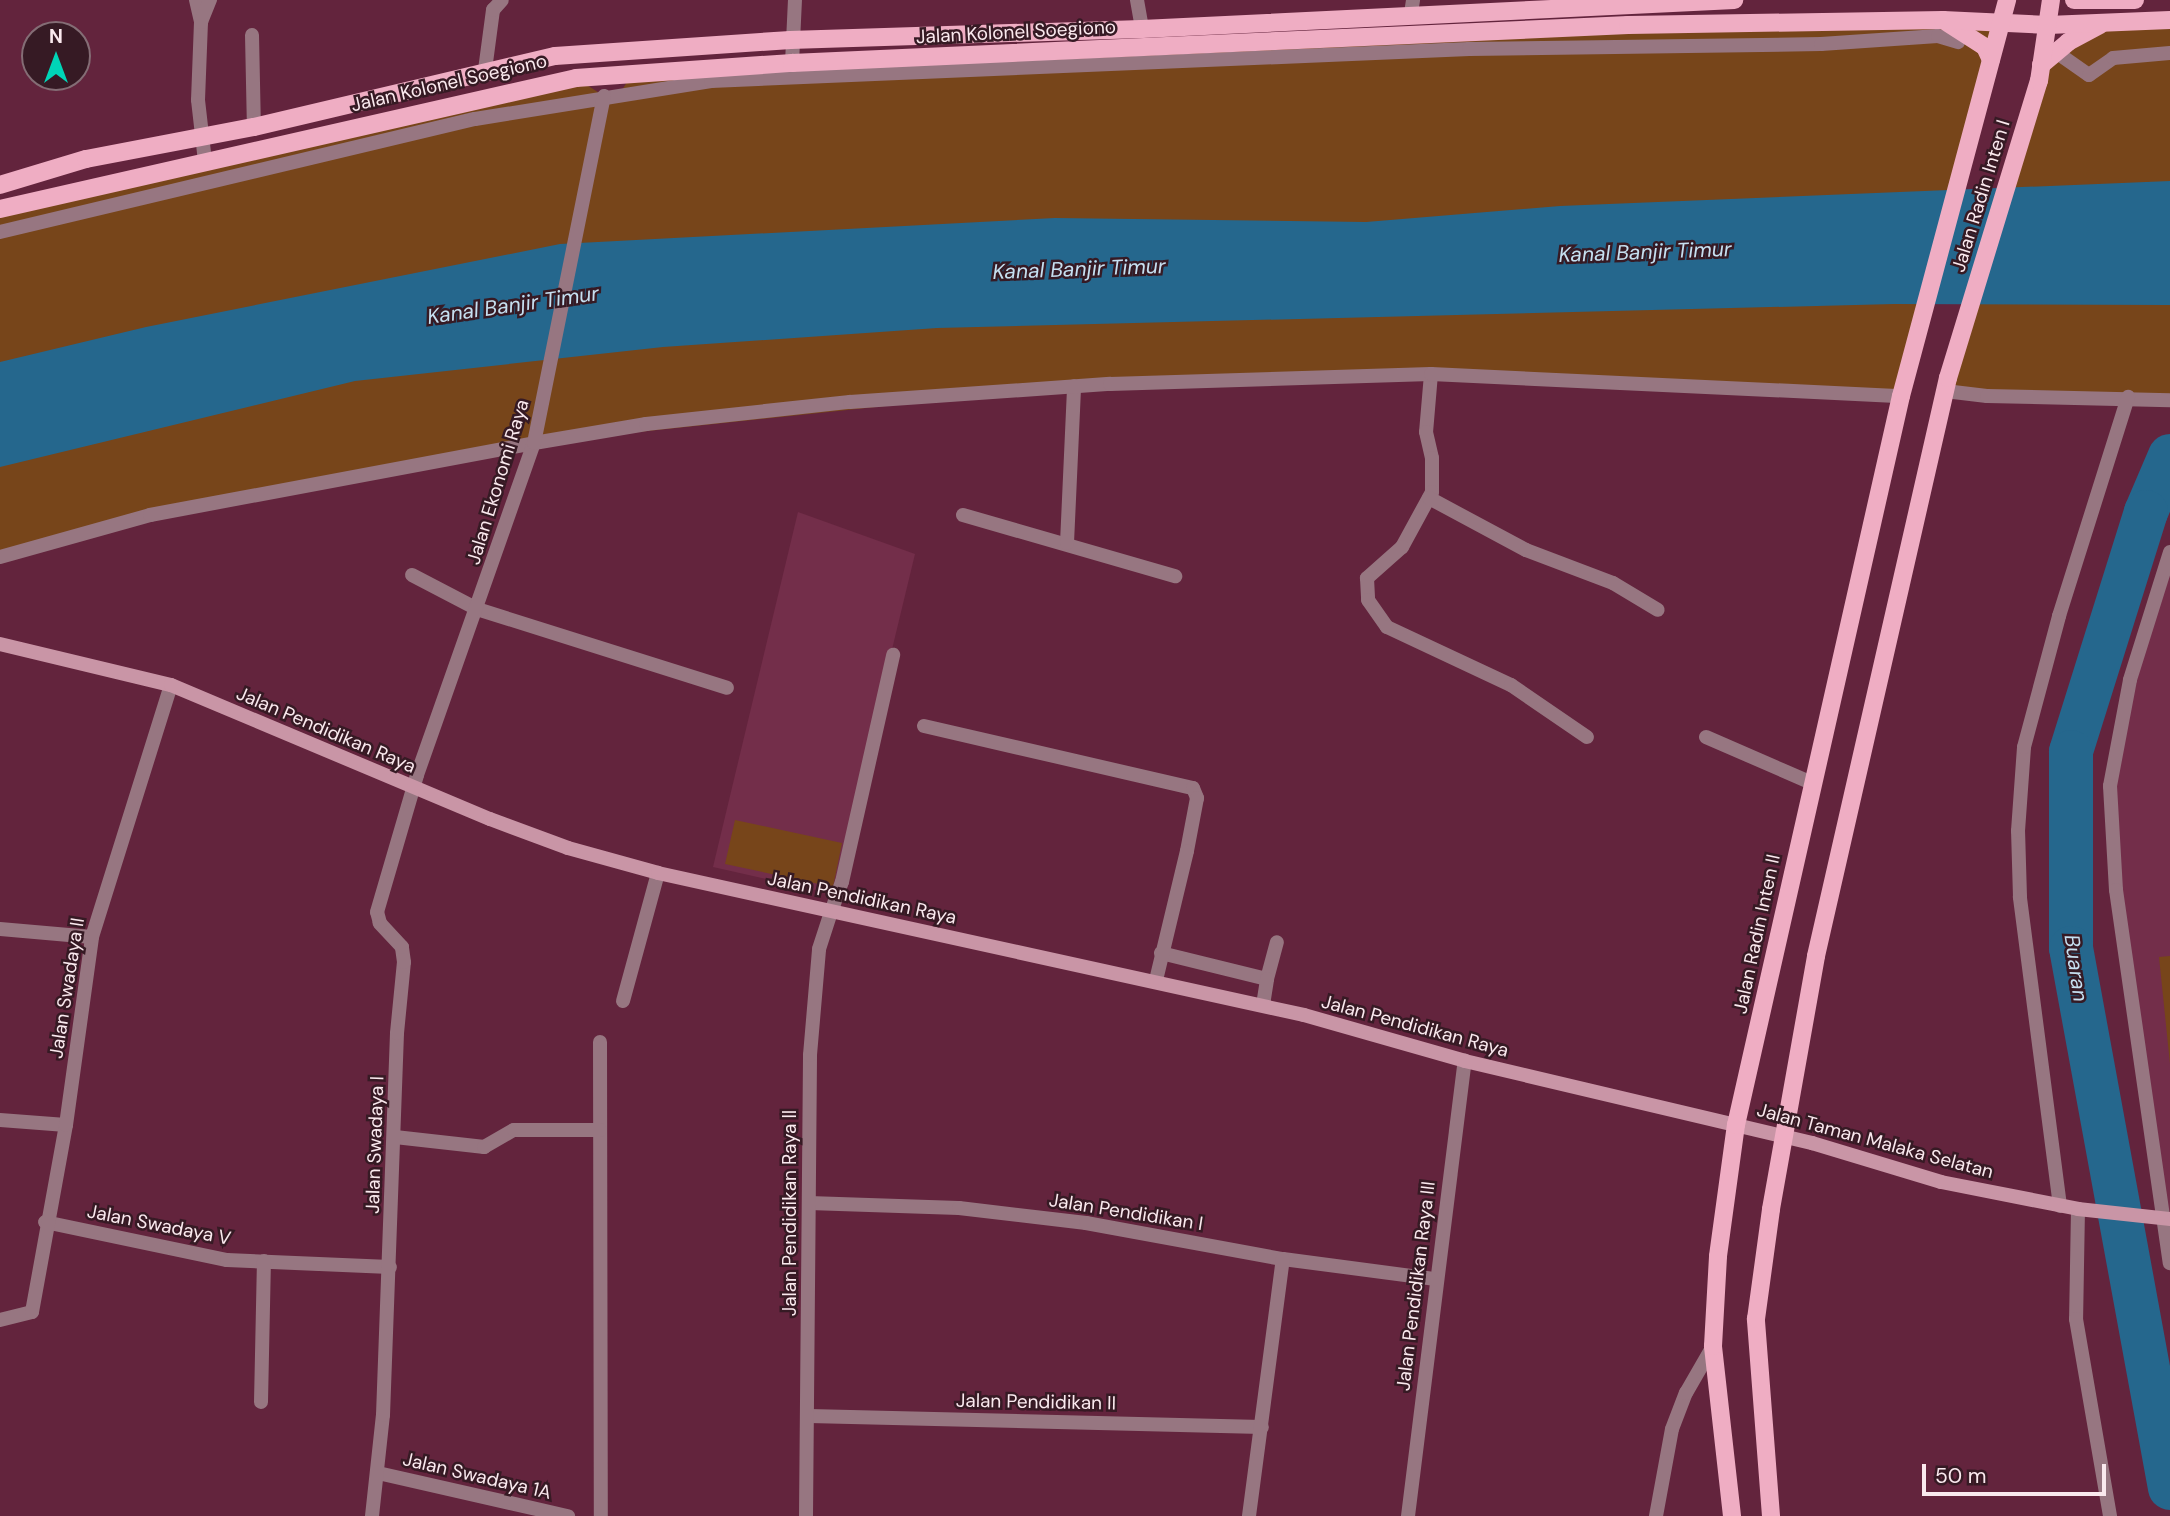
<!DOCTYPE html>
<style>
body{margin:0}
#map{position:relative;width:2170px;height:1516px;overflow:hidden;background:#63243d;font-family:"DM Sans",sans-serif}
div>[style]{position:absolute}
.built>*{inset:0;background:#732e4a}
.green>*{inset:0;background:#77451a}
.water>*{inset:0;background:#25678d}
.river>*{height:44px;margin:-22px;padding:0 22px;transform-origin:22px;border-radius:22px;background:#25678d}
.lane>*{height:14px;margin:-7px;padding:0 7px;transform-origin:7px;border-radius:7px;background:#977681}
.street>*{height:14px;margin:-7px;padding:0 7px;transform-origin:7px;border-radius:7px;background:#977681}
.secondary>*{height:14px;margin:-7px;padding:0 7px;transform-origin:7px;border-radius:7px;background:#c995a6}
.primary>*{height:18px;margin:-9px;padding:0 9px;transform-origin:9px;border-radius:9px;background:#efadc3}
span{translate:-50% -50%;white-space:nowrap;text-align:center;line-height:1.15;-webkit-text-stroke:5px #361a24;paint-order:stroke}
.street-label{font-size:19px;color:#fae9ee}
.water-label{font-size:21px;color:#c6e0f1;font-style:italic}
.north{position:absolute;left:21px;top:21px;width:70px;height:70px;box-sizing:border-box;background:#361a24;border:2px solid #846d75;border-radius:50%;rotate:0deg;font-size:19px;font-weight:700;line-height:28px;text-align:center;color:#fae9ee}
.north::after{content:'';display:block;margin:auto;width:24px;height:32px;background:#00d5b7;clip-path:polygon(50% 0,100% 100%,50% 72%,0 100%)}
.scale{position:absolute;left:1922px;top:1464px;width:184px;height:32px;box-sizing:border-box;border:4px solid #fae9ee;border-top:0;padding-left:9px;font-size:21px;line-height:24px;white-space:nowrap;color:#fae9ee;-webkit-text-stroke:5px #361a24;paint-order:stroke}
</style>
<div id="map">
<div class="built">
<i style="clip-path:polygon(798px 512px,915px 554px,833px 894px,713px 867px)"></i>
<i style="clip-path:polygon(2170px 552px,2170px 1219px,2161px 1219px,2110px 786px)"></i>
</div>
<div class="green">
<i style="clip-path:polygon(1973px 20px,2003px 22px,1901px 396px,1431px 374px,1074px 386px,534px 443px,150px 515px,0 557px,0 209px,576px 78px,604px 96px,622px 90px,630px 77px,792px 63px)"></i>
<i style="clip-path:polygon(2110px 20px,2170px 20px,2170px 400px,1945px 391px,2041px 65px)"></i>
<i style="clip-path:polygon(735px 820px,842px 843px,833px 887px,725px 864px)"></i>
<i style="clip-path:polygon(2170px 956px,2170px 1064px,2159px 957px)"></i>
</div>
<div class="water">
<i style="clip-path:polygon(2170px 181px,2170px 305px,1894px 304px,937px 328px,663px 347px,355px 381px,0 467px,0 362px,146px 327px,560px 244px,1055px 218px,1366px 222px,1560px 206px)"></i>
</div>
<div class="river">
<i style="left:2170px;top:456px;width:61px;rotate:113.2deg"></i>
<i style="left:2146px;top:512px;width:251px;rotate:107.4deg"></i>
<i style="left:2071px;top:752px;width:196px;rotate:90deg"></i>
<i style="left:2071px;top:948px;width:549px;rotate:79.61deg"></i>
</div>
<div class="lane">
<i style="left:252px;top:35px;width:92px;rotate:88.8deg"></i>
<i style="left:1431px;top:374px;width:58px;rotate:94.9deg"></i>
<i style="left:1426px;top:432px;width:27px;rotate:77deg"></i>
<i style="left:1432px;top:458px;width:34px;rotate:90deg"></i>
<i style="left:1432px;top:492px;width:63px;rotate:118.6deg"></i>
<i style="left:1402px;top:547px;width:47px;rotate:138.5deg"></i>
<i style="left:1367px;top:578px;width:22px;rotate:87deg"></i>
<i style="left:1368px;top:600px;width:33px;rotate:55deg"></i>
<i style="left:1387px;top:627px;width:137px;rotate:25.1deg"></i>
<i style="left:1511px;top:685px;width:92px;rotate:34.4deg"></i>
<i style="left:1429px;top:498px;width:110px;rotate:28.2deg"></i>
<i style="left:1526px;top:550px;width:93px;rotate:20.8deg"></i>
<i style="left:1613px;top:583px;width:52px;rotate:31deg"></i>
<i style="left:963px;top:515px;width:221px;rotate:16.1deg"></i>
<i style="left:1067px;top:543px;width:157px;rotate:-87.4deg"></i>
<i style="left:1706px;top:737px;width:116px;rotate:23.5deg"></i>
<i style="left:831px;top:912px;width:32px;rotate:-70deg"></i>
<i style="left:842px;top:882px;width:233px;rotate:-77.3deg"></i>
<i style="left:1161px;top:953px;width:109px;rotate:13.8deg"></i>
<i style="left:1267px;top:979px;width:38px;rotate:-75deg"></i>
<i style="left:1263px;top:1005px;width:26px;rotate:-81deg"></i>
</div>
<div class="street">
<i style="left:196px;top:0;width:23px;rotate:77deg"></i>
<i style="left:201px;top:22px;width:78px;rotate:92.2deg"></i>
<i style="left:198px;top:100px;width:61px;rotate:83.5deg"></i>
<i style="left:1137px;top:0;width:29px;rotate:80deg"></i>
<i style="left:1411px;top:13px;width:13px;rotate:-81deg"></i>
<i style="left:201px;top:22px;width:24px;rotate:-68deg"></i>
<i style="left:2056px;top:52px;width:40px;rotate:34.9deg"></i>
<i style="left:2089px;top:75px;width:29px;rotate:-35deg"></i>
<i style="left:2113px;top:58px;width:57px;rotate:-5deg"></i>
<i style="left:792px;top:63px;width:63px;rotate:-87.3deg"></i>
<i style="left:485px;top:70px;width:61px;rotate:-82.4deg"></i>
<i style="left:493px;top:10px;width:13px;rotate:-48deg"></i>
<i style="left:0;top:232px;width:488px;rotate:-13.4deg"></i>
<i style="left:475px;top:119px;width:239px;rotate:-9.1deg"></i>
<i style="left:711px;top:81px;width:759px;rotate:-2.42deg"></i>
<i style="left:1469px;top:49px;width:352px;rotate:-0.8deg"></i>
<i style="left:1821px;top:44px;width:117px;rotate:-3.9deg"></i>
<i style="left:1938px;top:36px;width:21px;rotate:17deg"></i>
<i style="left:1945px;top:391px;width:42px;rotate:6.8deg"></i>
<i style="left:1987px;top:396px;width:183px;rotate:1.3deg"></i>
<i style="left:2170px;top:552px;width:134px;rotate:107.4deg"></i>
<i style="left:2130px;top:680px;width:108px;rotate:100.7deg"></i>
<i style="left:2110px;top:786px;width:104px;rotate:86.7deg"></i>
<i style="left:2116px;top:890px;width:377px;rotate:81.8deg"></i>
<i style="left:0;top:557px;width:156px;rotate:-15.6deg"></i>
<i style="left:150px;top:515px;width:391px;rotate:-10.6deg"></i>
<i style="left:534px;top:443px;width:114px;rotate:-9.6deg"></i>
<i style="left:646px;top:424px;width:205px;rotate:-6.2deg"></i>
<i style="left:850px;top:402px;width:261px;rotate:-4deg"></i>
<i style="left:1110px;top:384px;width:321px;rotate:-1.8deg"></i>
<i style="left:1431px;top:374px;width:471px;rotate:2.7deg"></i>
<i style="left:412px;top:575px;width:73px;rotate:27.6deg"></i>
<i style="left:477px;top:609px;width:262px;rotate:17.5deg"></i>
<i style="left:924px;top:726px;width:276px;rotate:13deg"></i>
<i style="left:1193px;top:788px;width:11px;rotate:68deg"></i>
<i style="left:1197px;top:798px;width:54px;rotate:100.7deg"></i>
<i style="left:1187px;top:851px;width:133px;rotate:103.5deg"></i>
<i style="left:0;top:929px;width:92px;rotate:5deg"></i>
<i style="left:623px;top:1001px;width:133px;rotate:-74.7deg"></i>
<i style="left:600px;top:1042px;width:474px;rotate:89.9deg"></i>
<i style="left:0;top:1120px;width:66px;rotate:4.3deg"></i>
<i style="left:395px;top:1137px;width:90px;rotate:6.4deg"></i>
<i style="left:484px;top:1147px;width:34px;rotate:-30deg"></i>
<i style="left:514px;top:1130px;width:86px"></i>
<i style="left:809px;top:1203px;width:150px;rotate:1.9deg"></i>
<i style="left:959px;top:1208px;width:128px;rotate:6.7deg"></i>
<i style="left:1086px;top:1223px;width:200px;rotate:10.4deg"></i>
<i style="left:1283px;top:1259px;width:152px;rotate:7.5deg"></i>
<i style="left:2060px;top:1206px;width:312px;rotate:-97.4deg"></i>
<i style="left:2020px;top:897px;width:66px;rotate:-91.7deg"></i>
<i style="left:2018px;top:831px;width:84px;rotate:-85.9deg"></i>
<i style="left:2024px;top:747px;width:136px;rotate:-75deg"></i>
<i style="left:2059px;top:616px;width:230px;rotate:-72.5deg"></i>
<i style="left:2078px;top:1209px;width:110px;rotate:91deg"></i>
<i style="left:2076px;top:1319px;width:200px;rotate:80.2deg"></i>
<i style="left:45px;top:1222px;width:186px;rotate:11.8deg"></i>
<i style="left:227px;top:1260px;width:163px;rotate:2.5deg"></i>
<i style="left:0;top:1320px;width:33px;rotate:-14deg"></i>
<i style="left:32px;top:1312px;width:190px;rotate:-79.7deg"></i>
<i style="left:66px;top:1125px;width:190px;rotate:-82.1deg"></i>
<i style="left:92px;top:937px;width:264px;rotate:-72.6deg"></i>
<i style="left:261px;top:1402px;width:141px;rotate:-88.8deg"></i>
<i style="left:809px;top:1416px;width:453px;rotate:1.4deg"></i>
<i style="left:378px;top:1473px;width:195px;rotate:12.8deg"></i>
<i style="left:372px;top:1516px;width:102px;rotate:-83.8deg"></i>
<i style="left:383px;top:1415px;width:382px;rotate:-87.9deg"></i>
<i style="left:397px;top:1033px;width:71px;rotate:-84.4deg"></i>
<i style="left:404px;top:962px;width:15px;rotate:-98deg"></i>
<i style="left:402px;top:947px;width:33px;rotate:-133deg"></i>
<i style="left:380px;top:923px;width:11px;rotate:-105deg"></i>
<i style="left:377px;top:912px;width:143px;rotate:-73.7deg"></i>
<i style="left:417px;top:775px;width:352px;rotate:-70.6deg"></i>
<i style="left:534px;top:443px;width:354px;rotate:-78.6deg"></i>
<i style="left:806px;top:1516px;width:461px;rotate:-89.5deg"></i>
<i style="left:810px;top:1055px;width:106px;rotate:-85.1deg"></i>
<i style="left:819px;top:949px;width:39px;rotate:-72deg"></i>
<i style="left:1249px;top:1516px;width:259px;rotate:-82.5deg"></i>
<i style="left:1408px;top:1516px;width:459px;rotate:-82.9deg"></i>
<i style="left:1656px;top:1516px;width:88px;rotate:-79.6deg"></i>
<i style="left:1672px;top:1429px;width:39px;rotate:-69deg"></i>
<i style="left:1686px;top:1393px;width:54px;rotate:-60.1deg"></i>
</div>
<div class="secondary">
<i style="left:0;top:644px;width:176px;rotate:13.5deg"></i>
<i style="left:171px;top:685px;width:346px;rotate:22.8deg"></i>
<i style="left:490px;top:819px;width:83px;rotate:20.4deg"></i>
<i style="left:568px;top:848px;width:93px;rotate:15.5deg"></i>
<i style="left:658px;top:873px;width:661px;rotate:12.4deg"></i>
<i style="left:1304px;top:1015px;width:167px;rotate:15.9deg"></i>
<i style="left:1465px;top:1061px;width:357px;rotate:13.3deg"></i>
<i style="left:1812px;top:1143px;width:135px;rotate:16.8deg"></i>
<i style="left:1941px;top:1182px;width:140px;rotate:11.1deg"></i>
<i style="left:2078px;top:1209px;width:93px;rotate:6.2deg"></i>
</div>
<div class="primary">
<i style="left:2074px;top:0;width:61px"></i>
<i style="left:1943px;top:20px;width:50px;rotate:32.7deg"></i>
<i style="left:1985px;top:47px;width:14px;rotate:65deg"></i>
<i style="left:2041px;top:65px;width:35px;rotate:-40deg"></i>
<i style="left:2068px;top:42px;width:36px;rotate:-28deg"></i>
<i style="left:0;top:185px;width:90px;rotate:-16.8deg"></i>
<i style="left:86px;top:159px;width:171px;rotate:-10.8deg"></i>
<i style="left:254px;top:127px;width:309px;rotate:-13.3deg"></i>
<i style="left:555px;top:56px;width:236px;rotate:-3.9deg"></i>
<i style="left:790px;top:40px;width:352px;rotate:-1.8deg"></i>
<i style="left:1142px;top:29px;width:593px;rotate:-2.8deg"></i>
<i style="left:0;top:209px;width:591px;rotate:-12.81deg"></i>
<i style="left:576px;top:78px;width:217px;rotate:-4deg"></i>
<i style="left:792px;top:63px;width:837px;rotate:-2.6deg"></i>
<i style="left:1628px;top:25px;width:315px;rotate:-0.9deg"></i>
<i style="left:1943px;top:20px;width:105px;rotate:2.7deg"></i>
<i style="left:2048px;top:25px;width:122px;rotate:-2.3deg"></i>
<i style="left:1732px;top:1516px;width:171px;rotate:-96.4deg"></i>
<i style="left:1713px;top:1346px;width:90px;rotate:-86.8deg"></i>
<i style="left:1718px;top:1256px;width:132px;rotate:-82.2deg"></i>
<i style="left:1736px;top:1125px;width:747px;rotate:-77.25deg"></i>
<i style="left:1901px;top:396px;width:410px;rotate:-75deg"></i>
<i style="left:1771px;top:1516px;width:198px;rotate:-94.4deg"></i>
<i style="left:1756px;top:1319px;width:111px;rotate:-82.2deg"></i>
<i style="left:1771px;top:1209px;width:257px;rotate:-79.9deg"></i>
<i style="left:1816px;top:956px;width:593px;rotate:-77.14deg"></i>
<i style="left:1948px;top:378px;width:311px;rotate:-73deg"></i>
<i style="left:2039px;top:81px;width:82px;rotate:-81.6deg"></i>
</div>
<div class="street-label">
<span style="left:1016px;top:32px;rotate:-3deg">Jalan Kolonel Soegiono</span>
<span style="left:449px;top:83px;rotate:-13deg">Jalan Kolonel Soegiono</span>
<span style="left:1981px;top:196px;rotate:-73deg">Jalan Radin Inten I</span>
<span style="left:498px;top:482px;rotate:-73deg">Jalan Ekonomi Raya</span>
<span style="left:326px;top:730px;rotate:23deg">Jalan Pendidikan Raya</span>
<span style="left:862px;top:898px;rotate:12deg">Jalan Pendidikan Raya</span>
<span style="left:1757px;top:934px;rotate:-78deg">Jalan Radin Inten II</span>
<span style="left:67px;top:988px;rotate:-81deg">Jalan Swadaya II</span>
<span style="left:1415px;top:1026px;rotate:15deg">Jalan Pendidikan Raya</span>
<span style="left:1875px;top:1141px;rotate:15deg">Jalan Taman Malaka Selatan</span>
<span style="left:375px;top:1145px;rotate:-88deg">Jalan Swadaya I</span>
<span style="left:1126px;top:1212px;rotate:9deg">Jalan Pendidikan I</span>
<span style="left:790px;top:1213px;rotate:-90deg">Jalan Pendidikan Raya II</span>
<span style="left:159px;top:1225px;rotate:11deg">Jalan Swadaya V</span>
<span style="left:1416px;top:1286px;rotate:-83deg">Jalan Pendidikan Raya III</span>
<span style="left:1036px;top:1402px;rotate:1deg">Jalan Pendidikan II</span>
<span style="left:477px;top:1476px;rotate:13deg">Jalan Swadaya 1A</span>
</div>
<div class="water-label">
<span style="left:1645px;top:252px;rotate:-2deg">Kanal Banjir Timur</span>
<span style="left:1079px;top:269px;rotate:-2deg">Kanal Banjir Timur</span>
<span style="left:513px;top:305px;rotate:-8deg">Kanal Banjir Timur</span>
<span style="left:2076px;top:968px;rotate:82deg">Buaran</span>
</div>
<div class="north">N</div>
<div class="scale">50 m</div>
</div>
